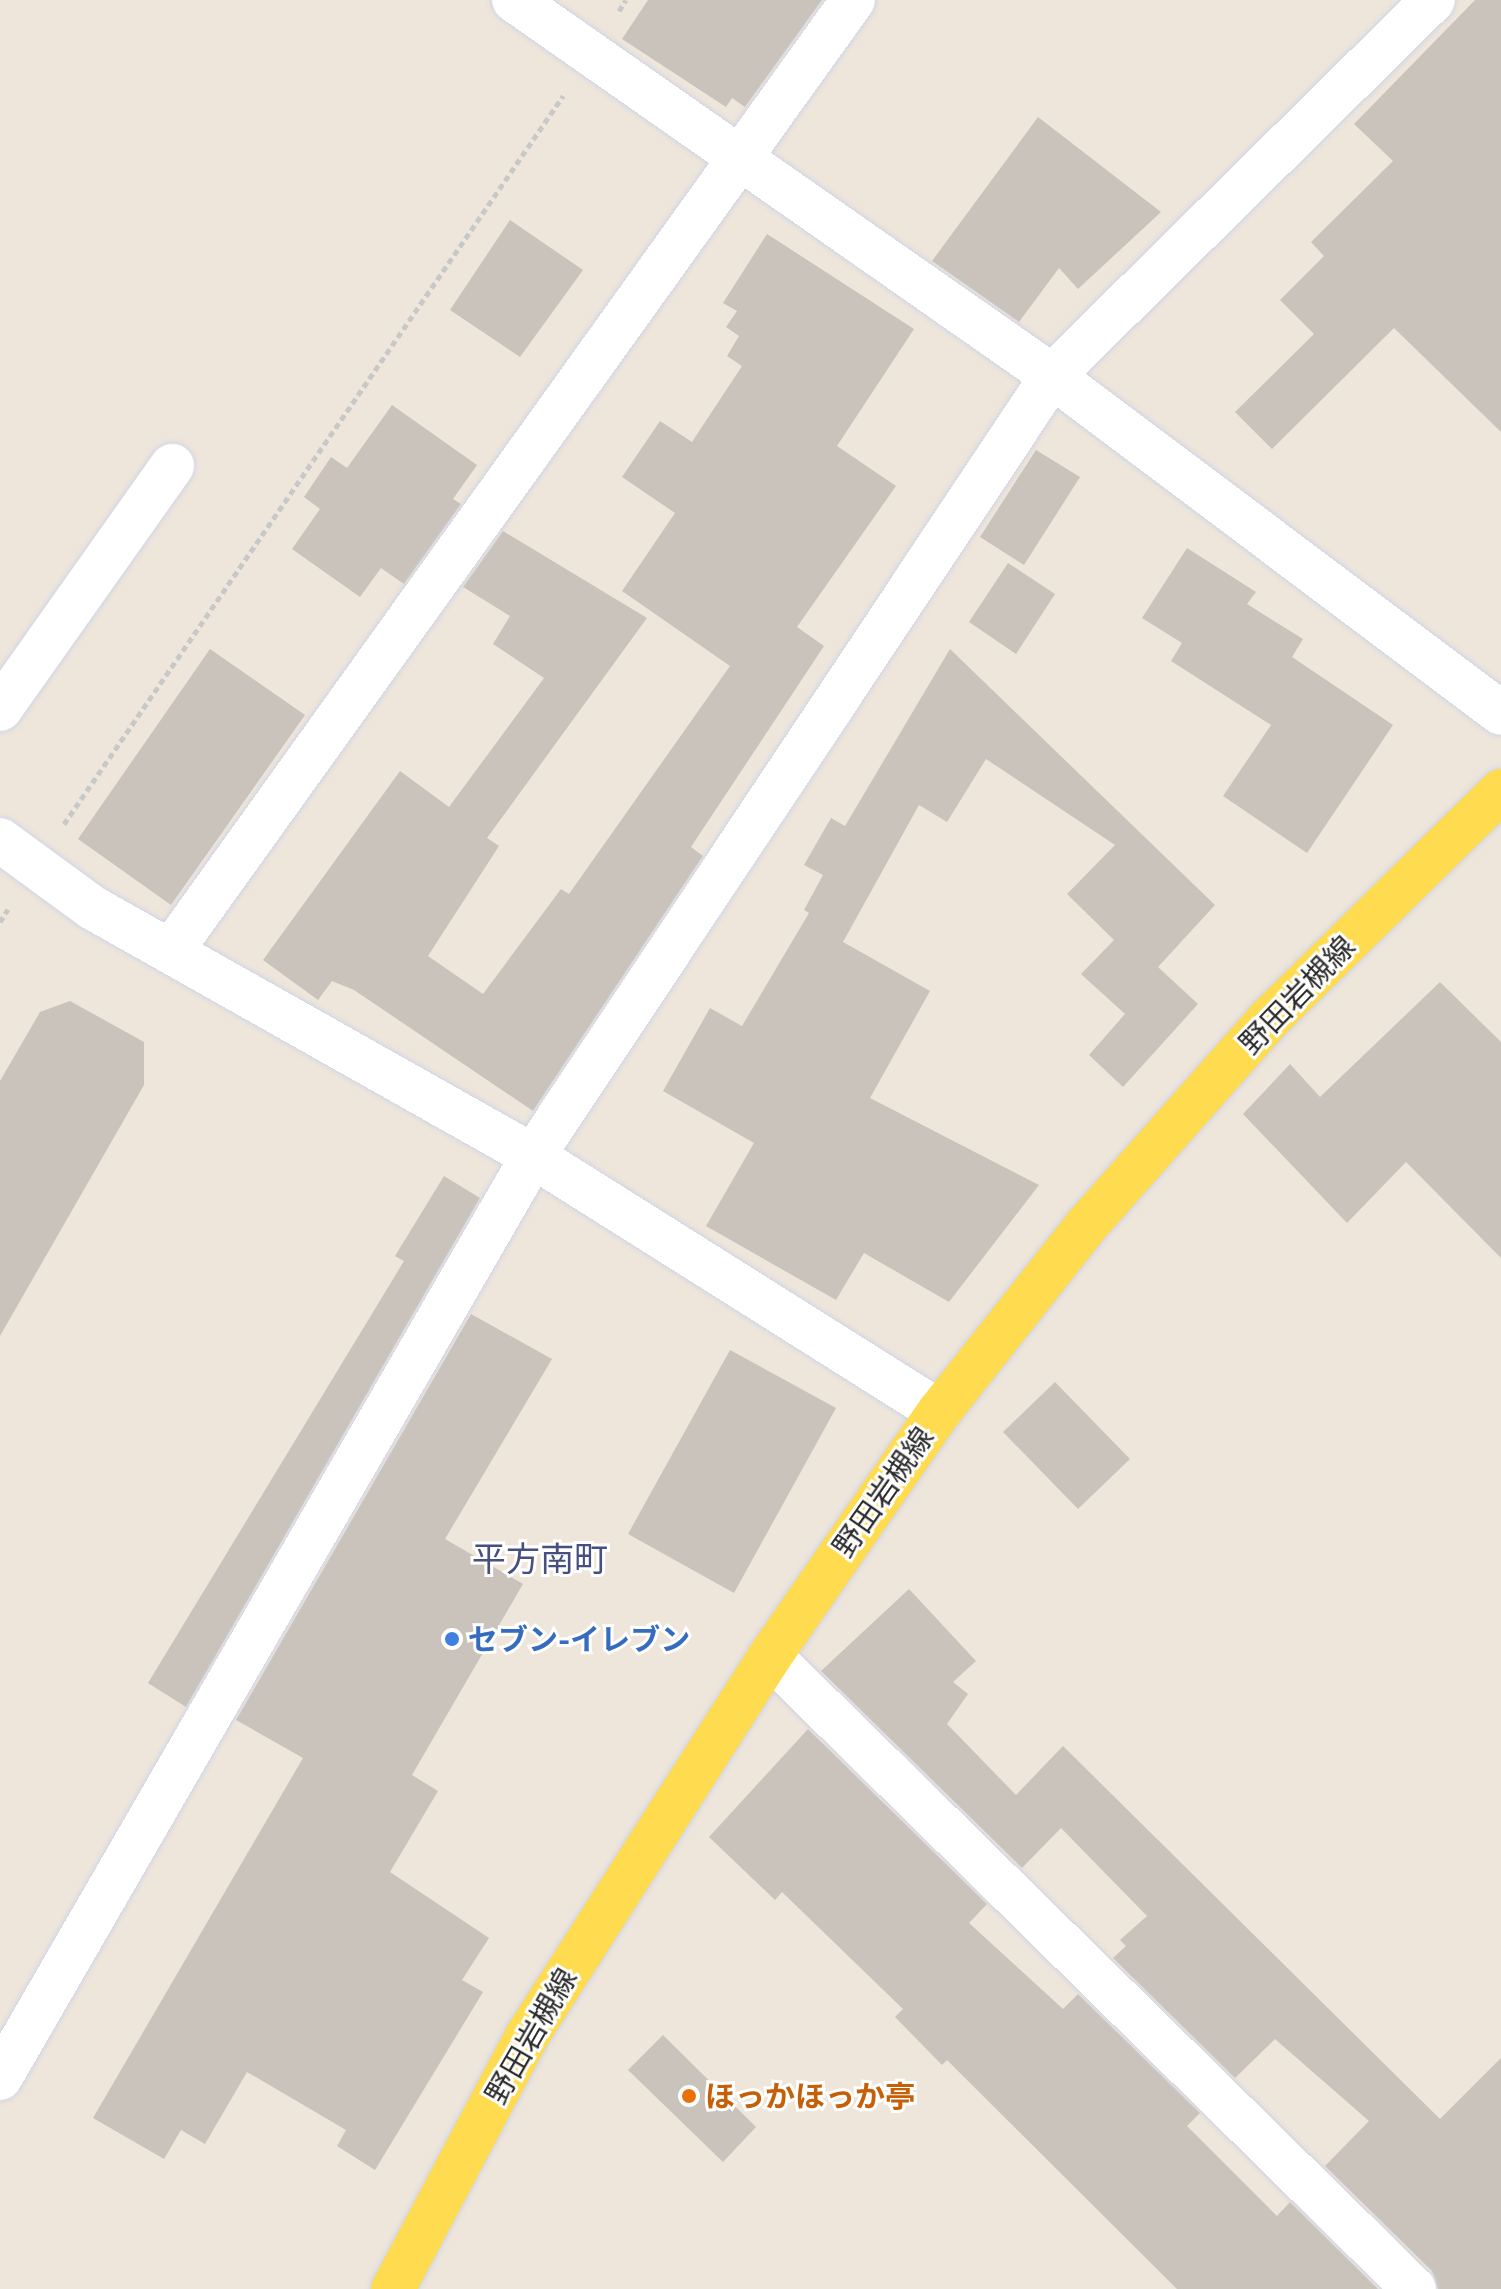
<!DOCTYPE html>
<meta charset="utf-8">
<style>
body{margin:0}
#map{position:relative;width:1501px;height:2289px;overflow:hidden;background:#eee6db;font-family:"Titillium Web","Noto Sans JP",sans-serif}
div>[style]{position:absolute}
.building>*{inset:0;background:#c9c3bb}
.path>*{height:5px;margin-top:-2.5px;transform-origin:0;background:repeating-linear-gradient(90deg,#c8c8c8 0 6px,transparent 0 10px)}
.roads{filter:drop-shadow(0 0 2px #d0d4e5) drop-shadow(0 0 2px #d0d4e5)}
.minor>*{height:44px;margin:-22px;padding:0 22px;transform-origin:22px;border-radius:22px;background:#fff}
.major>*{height:44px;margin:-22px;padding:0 22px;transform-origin:22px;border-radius:22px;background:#ffdb4f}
.dots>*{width:22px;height:22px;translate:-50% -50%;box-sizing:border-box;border:4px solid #fff;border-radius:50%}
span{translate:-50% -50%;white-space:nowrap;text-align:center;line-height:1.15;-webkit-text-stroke:6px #fff;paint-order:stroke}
.street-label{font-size:30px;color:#2b2b2b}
.shop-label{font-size:30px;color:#366cbe;font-weight:700}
.left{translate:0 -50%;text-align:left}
.food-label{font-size:30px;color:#c56008;font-weight:700}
.quarter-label{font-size:34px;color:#464f80}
</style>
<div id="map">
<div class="building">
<i style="clip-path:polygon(648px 0,822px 0,745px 107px,732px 98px,726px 107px,622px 39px)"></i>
<i style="clip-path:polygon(1475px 0,1501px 0,1501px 432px,1394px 328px,1272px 449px,1235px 412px,1314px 334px,1280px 300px,1324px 256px,1311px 242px,1393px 161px,1354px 124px)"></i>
<i style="clip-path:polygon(1038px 117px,1161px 212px,1078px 289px,1059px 268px,1019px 322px,932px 261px)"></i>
<i style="clip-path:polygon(510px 220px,583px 270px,520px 357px,450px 310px)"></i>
<i style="clip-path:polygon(767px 234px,914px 329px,837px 446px,896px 486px,797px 627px,824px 646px,691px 847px,703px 856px,533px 1111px,354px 990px,332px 981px,318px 1000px,263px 960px,400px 771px,449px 807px,544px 678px,493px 644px,510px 616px,463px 587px,503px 531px,647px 618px,487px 838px,499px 846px,428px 956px,483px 994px,561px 889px,569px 894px,730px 666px,622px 591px,675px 513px,622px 477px,660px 421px,692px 442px,742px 366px,727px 356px,739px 336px,726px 327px,737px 311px,723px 303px)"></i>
<i style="clip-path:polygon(392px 405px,477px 465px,453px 499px,461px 504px,404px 584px,381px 568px,360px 597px,292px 549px,320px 509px,304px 497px,331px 457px,347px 468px)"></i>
<i style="clip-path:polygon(1036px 450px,1080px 477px,1024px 565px,980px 537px)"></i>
<i style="clip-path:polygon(1187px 548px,1256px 592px,1247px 604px,1303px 639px,1292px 657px,1393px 725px,1307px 853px,1223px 796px,1271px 725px,1171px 661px,1182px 643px,1142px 618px)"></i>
<i style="clip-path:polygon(1008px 563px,1055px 594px,1016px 654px,969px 622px)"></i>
<i style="clip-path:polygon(210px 649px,305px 715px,171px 905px,78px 839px)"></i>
<i style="clip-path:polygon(950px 649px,1215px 905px,1158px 967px,1198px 1004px,1123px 1087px,1089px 1055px,1125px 1014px,1081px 974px,1114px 940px,1067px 894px,1115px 845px,986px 759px,947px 822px,919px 805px,843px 942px,930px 991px,870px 1098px,1039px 1185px,949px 1302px,864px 1253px,836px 1300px,706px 1226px,754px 1143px,663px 1091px,710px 1008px,742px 1026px,809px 913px,804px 910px,823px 875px,804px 865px,831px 818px,845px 826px)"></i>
<i style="clip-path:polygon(1440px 982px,1501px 1042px,1501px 1258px,1406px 1162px,1347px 1223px,1243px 1114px,1290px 1064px,1320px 1097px)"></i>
<i style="clip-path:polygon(70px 1001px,144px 1042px,144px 1085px,0 1336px,0 1081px,40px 1012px)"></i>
<i style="clip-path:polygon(444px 1176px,480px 1198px,186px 1707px,148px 1683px,404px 1261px,395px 1256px)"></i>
<i style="clip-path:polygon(471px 1314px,552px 1359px,445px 1539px,523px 1584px,412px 1775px,438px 1791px,390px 1872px,489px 1938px,462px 1980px,483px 1992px,375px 2170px,337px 2146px,346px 2130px,247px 2072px,205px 2144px,181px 2130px,164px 2159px,93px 2118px,303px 1758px,236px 1720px)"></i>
<i style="clip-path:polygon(730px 1350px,836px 1408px,734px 1593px,628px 1534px)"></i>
<i style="clip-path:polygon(1055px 1382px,1130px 1459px,1078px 1509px,1003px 1432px)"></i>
<i style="clip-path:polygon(909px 1589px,976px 1661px,953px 1682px,968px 1694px,947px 1724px,1016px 1795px,1063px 1746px,1440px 2119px,1501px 2058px,1501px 2289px,1438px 2289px,1432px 2271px,1325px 2166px,1369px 2121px,1275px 2039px,1235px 2078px,1113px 1958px,1126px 1946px,1120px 1940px,1147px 1916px,1061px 1828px,1022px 1868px,821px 1671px)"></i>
<i style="clip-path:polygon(808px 1729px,987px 1904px,969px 1923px,1063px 2009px,1078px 1994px,1200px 2113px,1187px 2126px,1277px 2216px,1290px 2202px,1378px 2289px,1177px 2289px,947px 2060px,942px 2065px,895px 2017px,903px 2009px,782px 1892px,775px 1900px,709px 1837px)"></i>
<i style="clip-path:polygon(663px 2035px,756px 2127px,723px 2162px,628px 2070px)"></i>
</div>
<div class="path">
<i style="left:619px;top:11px;width:13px;rotate:-58deg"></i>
<i style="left:64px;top:824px;width:883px;rotate:-55.57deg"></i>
<i style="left:0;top:922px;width:15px;rotate:-58deg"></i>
</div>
<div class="roads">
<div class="minor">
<i style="left:514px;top:0;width:656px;rotate:34.95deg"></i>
<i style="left:1052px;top:376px;width:561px;rotate:36.89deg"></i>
<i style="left:0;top:709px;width:298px;rotate:-54.7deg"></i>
<i style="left:0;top:840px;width:115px;rotate:36.2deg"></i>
<i style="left:93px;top:908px;width:505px;rotate:29.41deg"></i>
<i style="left:533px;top:1156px;width:480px;rotate:32.2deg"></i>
<i style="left:171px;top:951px;width:1170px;rotate:-54.35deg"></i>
<i style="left:770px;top:1656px;width:903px;rotate:44.51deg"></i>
<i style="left:0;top:2078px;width:1065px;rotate:-59.97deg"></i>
<i style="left:533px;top:1156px;width:937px;rotate:-56.36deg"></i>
<i style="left:1052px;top:376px;width:535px;rotate:-44.62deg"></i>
</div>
<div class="major">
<i style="left:393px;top:2289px;width:286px;rotate:-62.1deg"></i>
<i style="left:527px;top:2036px;width:451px;rotate:-57.4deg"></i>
<i style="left:770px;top:1656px;width:297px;rotate:-55.3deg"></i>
<i style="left:939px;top:1412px;width:236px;rotate:-51.7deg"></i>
<i style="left:1085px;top:1227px;width:276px;rotate:-48.5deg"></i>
<i style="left:1268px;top:1020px;width:327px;rotate:-44.5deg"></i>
</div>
</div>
<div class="dots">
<i style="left:452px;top:1639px;background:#3f7fe0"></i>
<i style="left:689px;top:2096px;background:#e8710a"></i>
</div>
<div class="street-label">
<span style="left:1297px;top:995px;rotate:-46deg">野田岩槻線</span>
<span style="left:883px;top:1492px;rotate:-55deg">野田岩槻線</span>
<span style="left:531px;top:2036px;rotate:-60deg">野田岩槻線</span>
</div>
<div class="shop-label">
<span class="left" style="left:468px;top:1639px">セブン-イレブン</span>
</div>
<div class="food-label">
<span class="left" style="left:705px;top:2096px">ほっかほっか亭</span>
</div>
<div class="quarter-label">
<span style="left:540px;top:1559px">平方南町</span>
</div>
</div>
